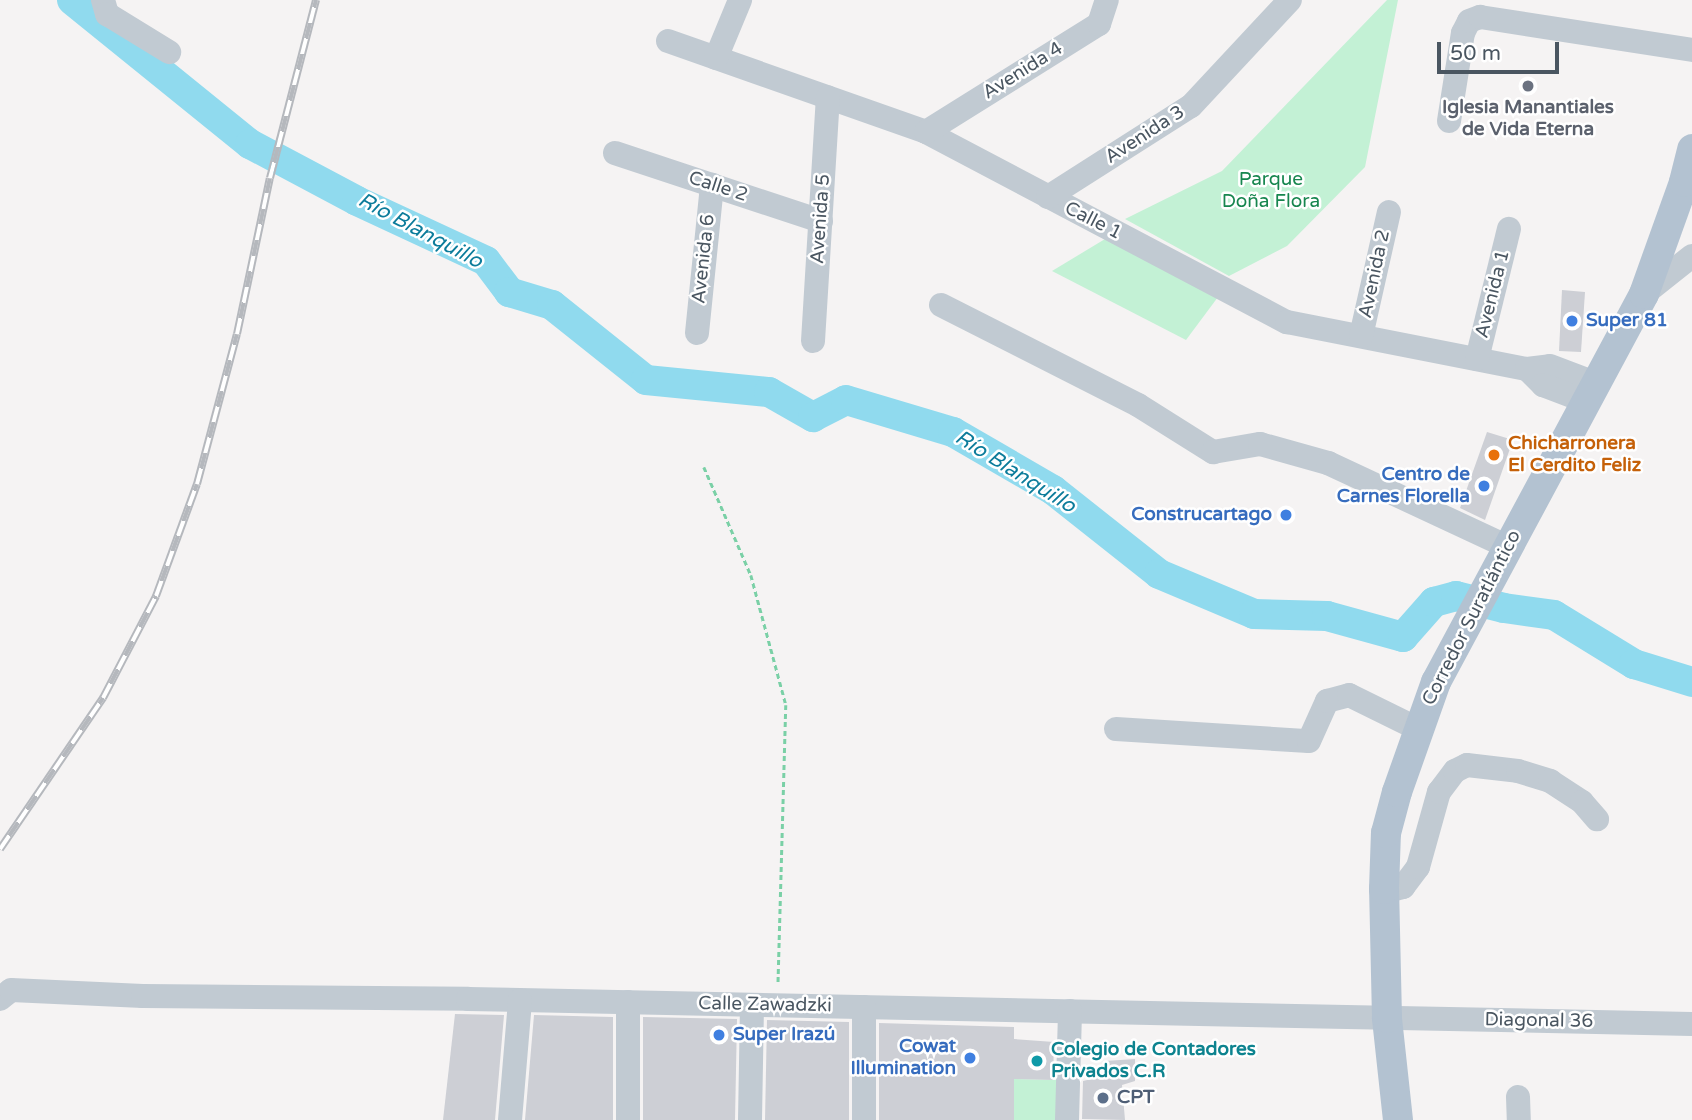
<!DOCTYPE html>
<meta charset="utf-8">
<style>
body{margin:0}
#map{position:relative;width:1692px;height:1120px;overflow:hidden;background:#f5f3f3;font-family:"Varela Round",sans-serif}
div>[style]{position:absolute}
.green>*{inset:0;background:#c3f1d5}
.river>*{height:30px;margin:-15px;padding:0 15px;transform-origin:15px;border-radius:15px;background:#90daee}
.building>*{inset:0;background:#cdcfd5}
.path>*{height:2.5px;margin-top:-1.25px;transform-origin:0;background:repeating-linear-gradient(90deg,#7ad0a6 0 5px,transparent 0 8.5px)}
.minor>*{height:24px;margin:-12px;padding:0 12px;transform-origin:12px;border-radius:12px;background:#c1cad2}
.major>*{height:30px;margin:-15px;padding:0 15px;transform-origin:15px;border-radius:15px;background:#b3c2d1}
.rail>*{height:8px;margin-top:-4px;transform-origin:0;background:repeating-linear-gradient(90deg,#fff 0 16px,#b5b8bd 0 32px);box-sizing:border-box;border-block:2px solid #b5b8bd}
.dots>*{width:19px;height:19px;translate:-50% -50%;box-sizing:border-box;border:4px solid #fff;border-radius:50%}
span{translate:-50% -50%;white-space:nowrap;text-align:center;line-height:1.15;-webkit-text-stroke:5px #fff;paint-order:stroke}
.street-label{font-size:19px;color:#4a5661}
.worship-label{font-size:19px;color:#5b616d;font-weight:700}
.park-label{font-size:19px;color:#17864f}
.shop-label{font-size:19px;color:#366cbe;font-weight:700}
.left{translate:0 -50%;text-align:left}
.right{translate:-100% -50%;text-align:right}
.food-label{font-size:19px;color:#c56008;font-weight:700}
.culture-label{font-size:19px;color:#0d838f;font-weight:700}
.service-label{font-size:19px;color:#4e5e75;font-weight:700}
.water-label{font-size:21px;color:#0c7c9b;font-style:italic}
.scale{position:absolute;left:1437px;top:42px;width:122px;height:32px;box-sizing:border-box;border:4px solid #4a5661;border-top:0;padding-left:9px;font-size:21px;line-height:24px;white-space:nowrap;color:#4a5661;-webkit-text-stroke:5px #fff;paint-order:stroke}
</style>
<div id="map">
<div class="green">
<i style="clip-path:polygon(1387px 0,1398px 0,1365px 167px,1287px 246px,1229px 276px,1125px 219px,1222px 171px)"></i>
<i style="clip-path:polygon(1105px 239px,1218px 297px,1186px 340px,1052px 271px)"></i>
<i style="clip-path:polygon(1014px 1079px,1060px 1080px,1061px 1120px,1014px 1120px)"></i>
</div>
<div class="river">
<i style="left:72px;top:0;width:229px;rotate:39deg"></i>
<i style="left:250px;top:144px;width:121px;rotate:28deg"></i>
<i style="left:357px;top:201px;width:142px;rotate:24.9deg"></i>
<i style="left:486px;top:261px;width:39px;rotate:53deg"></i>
<i style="left:509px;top:292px;width:45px;rotate:16.8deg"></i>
<i style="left:552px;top:305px;width:120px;rotate:38.6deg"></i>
<i style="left:646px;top:380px;width:124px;rotate:5.6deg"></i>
<i style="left:769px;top:392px;width:51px;rotate:29.6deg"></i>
<i style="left:813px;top:417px;width:37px;rotate:-27deg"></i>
<i style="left:846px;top:400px;width:112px;rotate:16.7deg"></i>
<i style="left:953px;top:432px;width:116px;rotate:30.1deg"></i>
<i style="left:1053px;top:490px;width:135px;rotate:38.4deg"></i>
<i style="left:1159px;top:574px;width:103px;rotate:22.8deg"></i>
<i style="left:1254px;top:614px;width:73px;rotate:1.6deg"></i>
<i style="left:1327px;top:616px;width:79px;rotate:15.4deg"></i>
<i style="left:1403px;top:637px;width:47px;rotate:-48.5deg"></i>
<i style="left:1434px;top:602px;width:23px;rotate:-15deg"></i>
<i style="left:1456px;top:596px;width:49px;rotate:14deg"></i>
<i style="left:1504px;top:608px;width:50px;rotate:8deg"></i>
<i style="left:1554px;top:615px;width:94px;rotate:31.5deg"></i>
<i style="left:1634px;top:664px;width:61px;rotate:17.2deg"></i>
</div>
<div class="building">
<i style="clip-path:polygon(1562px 290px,1585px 292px,1581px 352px,1559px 351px)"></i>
<i style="clip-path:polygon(1487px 432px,1513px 440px,1485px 520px,1460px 508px)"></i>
<i style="clip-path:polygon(455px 1014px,504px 1015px,495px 1120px,443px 1120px)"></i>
<i style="clip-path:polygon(534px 1015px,613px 1017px,613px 1120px,525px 1120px)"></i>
<i style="clip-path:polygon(643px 1017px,737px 1019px,735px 1120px,643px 1120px)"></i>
<i style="clip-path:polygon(767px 1020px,849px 1022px,849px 1120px,765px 1120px)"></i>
<i style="clip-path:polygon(879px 1023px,1014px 1027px,1014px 1039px,1054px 1042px,1053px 1080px,1014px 1079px,1014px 1120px,879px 1120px)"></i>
<i style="clip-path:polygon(1135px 1059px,1135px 1081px,1122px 1085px,1125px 1120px,1082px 1119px,1083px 1081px,1104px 1076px,1105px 1061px)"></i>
</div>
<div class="path">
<i style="left:704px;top:467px;width:118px;rotate:66.5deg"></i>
<i style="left:751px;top:575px;width:135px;rotate:74.9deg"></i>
<i style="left:786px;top:705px;width:279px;rotate:91.6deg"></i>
</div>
<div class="minor">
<i style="left:103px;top:0;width:15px;rotate:74deg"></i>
<i style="left:107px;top:14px;width:73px;rotate:31.5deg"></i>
<i style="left:668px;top:41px;width:274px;rotate:19.4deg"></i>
<i style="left:926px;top:132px;width:408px;rotate:27.8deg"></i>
<i style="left:1287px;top:322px;width:245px;rotate:11.1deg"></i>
<i style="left:1527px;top:369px;width:23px;rotate:-7deg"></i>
<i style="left:1550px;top:366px;width:48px;rotate:20.7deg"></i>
<i style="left:716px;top:58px;width:63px;rotate:-67.5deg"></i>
<i style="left:1449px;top:121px;width:89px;rotate:-81deg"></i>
<i style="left:1463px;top:33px;width:13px;rotate:-63deg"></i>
<i style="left:1469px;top:21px;width:12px;rotate:-20deg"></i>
<i style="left:1480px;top:17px;width:215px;rotate:8.8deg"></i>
<i style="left:926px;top:132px;width:204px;rotate:-32deg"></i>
<i style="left:1099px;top:24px;width:25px;rotate:-72deg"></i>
<i style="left:615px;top:153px;width:217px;rotate:18.3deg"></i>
<i style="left:1048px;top:197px;width:169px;rotate:-32.5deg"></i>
<i style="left:1191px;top:106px;width:145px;rotate:-47deg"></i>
<i style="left:1644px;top:294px;width:61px;rotate:-38.4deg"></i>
<i style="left:941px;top:305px;width:221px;rotate:26.9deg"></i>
<i style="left:1138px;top:405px;width:89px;rotate:32.1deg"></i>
<i style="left:1213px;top:452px;width:48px;rotate:-9.7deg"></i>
<i style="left:1260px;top:444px;width:71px;rotate:15.6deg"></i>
<i style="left:1328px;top:463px;width:199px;rotate:25deg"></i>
<i style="left:697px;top:333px;width:149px;rotate:-84.2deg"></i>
<i style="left:1361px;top:336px;width:127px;rotate:-77.3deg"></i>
<i style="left:813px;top:341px;width:244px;rotate:-86.5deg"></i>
<i style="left:1477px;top:359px;width:134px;rotate:-76.2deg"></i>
<i style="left:1527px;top:369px;width:23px;rotate:45deg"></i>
<i style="left:1543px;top:385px;width:45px;rotate:20.9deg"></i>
<i style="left:1116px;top:729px;width:193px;rotate:3.6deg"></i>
<i style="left:1309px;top:741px;width:44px;rotate:-65.8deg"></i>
<i style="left:1327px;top:701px;width:23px;rotate:-15deg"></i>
<i style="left:1349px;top:695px;width:77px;rotate:26.2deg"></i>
<i style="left:1384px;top:892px;width:20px;rotate:-15deg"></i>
<i style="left:1403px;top:887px;width:25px;rotate:-53deg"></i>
<i style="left:1418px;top:867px;width:78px;rotate:-74.4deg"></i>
<i style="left:1439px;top:792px;width:26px;rotate:-53deg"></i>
<i style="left:1455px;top:771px;width:13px;rotate:-27deg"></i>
<i style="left:1467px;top:765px;width:51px;rotate:6.7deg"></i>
<i style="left:1518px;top:771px;width:34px;rotate:17deg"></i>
<i style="left:1550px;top:781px;width:38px;rotate:33deg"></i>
<i style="left:1582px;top:802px;width:23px;rotate:49deg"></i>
<i style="left:0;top:999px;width:14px;rotate:-39deg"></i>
<i style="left:11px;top:990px;width:132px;rotate:2.6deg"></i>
<i style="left:143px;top:996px;width:325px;rotate:0.5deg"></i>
<i style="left:468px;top:999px;width:1224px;rotate:1.17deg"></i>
<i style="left:864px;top:1007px;width:113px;rotate:90deg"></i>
<i style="left:1518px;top:1097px;width:23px;rotate:88deg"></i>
<i style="left:510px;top:1120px;width:120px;rotate:-85.2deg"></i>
<i style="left:628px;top:1120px;width:118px;rotate:-90deg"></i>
<i style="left:750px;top:1120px;width:115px;rotate:-89deg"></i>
<i style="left:1067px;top:1120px;width:109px;rotate:-88.4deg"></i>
</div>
<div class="major">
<i style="left:1398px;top:1120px;width:103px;rotate:-96.2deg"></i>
<i style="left:1387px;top:1018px;width:129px;rotate:-91.3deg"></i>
<i style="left:1384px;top:889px;width:56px;rotate:-88deg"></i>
<i style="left:1386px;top:833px;width:42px;rotate:-75deg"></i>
<i style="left:1397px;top:792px;width:117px;rotate:-70.5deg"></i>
<i style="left:1436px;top:682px;width:440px;rotate:-61.8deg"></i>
<i style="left:1644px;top:294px;width:119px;rotate:-70.3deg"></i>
<i style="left:1684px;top:182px;width:34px;rotate:-76deg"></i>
</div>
<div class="rail">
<i style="left:0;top:849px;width:183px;rotate:-55.7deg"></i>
<i style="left:103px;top:698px;width:115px;rotate:-62.5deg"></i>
<i style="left:156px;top:596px;width:119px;rotate:-69.9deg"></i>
<i style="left:197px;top:484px;width:155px;rotate:-75.1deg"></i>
<i style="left:237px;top:334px;width:159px;rotate:-78.1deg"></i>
<i style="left:270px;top:178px;width:184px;rotate:-75.5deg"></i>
</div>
<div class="dots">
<i style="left:1528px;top:86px;background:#6b7280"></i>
<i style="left:1572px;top:321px;background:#3f7fe0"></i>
<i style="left:1494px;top:455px;background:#e8710a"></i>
<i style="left:1484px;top:486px;background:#3f7fe0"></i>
<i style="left:1286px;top:515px;background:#3f7fe0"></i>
<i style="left:719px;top:1035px;background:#3f7fe0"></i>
<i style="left:970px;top:1058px;background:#3f7fe0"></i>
<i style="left:1037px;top:1061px;background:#0f9aa8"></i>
<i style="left:1103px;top:1098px;background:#5c6f8a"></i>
</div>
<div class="street-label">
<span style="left:1023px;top:71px;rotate:-32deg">Avenida 4</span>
<span style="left:1145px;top:135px;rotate:-33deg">Avenida 3</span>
<span style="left:718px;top:187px;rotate:18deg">Calle 2</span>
<span style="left:821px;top:219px;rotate:-86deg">Avenida 5</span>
<span style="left:1093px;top:221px;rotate:27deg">Calle 1</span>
<span style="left:704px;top:259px;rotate:-84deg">Avenida 6</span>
<span style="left:1375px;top:274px;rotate:-78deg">Avenida 2</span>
<span style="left:1493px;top:294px;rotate:-76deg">Avenida 1</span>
<span style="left:1472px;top:618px;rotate:-63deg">Corredor Suratlántico</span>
<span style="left:765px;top:1005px;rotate:1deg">Calle Zawadzki</span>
<span style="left:1539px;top:1021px;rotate:1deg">Diagonal 36</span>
</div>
<div class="worship-label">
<span style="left:1528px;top:119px">Iglesia Manantiales<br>de Vida Eterna</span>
</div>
<div class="park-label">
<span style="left:1271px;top:191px">Parque<br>Doña Flora</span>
</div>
<div class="shop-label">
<span class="left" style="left:1586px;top:321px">Super 81</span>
<span class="right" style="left:1470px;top:486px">Centro de<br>Carnes Florella</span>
<span class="right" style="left:1272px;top:515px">Construcartago</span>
<span class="left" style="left:733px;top:1035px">Super Irazú</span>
<span class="right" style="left:956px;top:1058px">Cowat<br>Illumination</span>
</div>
<div class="food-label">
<span class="left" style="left:1508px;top:455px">Chicharronera<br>El Cerdito Feliz</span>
</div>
<div class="culture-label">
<span class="left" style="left:1051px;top:1061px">Colegio de Contadores<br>Privados C.R</span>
</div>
<div class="service-label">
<span class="left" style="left:1117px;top:1098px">CPT</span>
</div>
<div class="water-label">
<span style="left:420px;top:231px;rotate:28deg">Río Blanquillo</span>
<span style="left:1015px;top:472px;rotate:32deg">Río Blanquillo</span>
</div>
<div class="scale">50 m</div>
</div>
